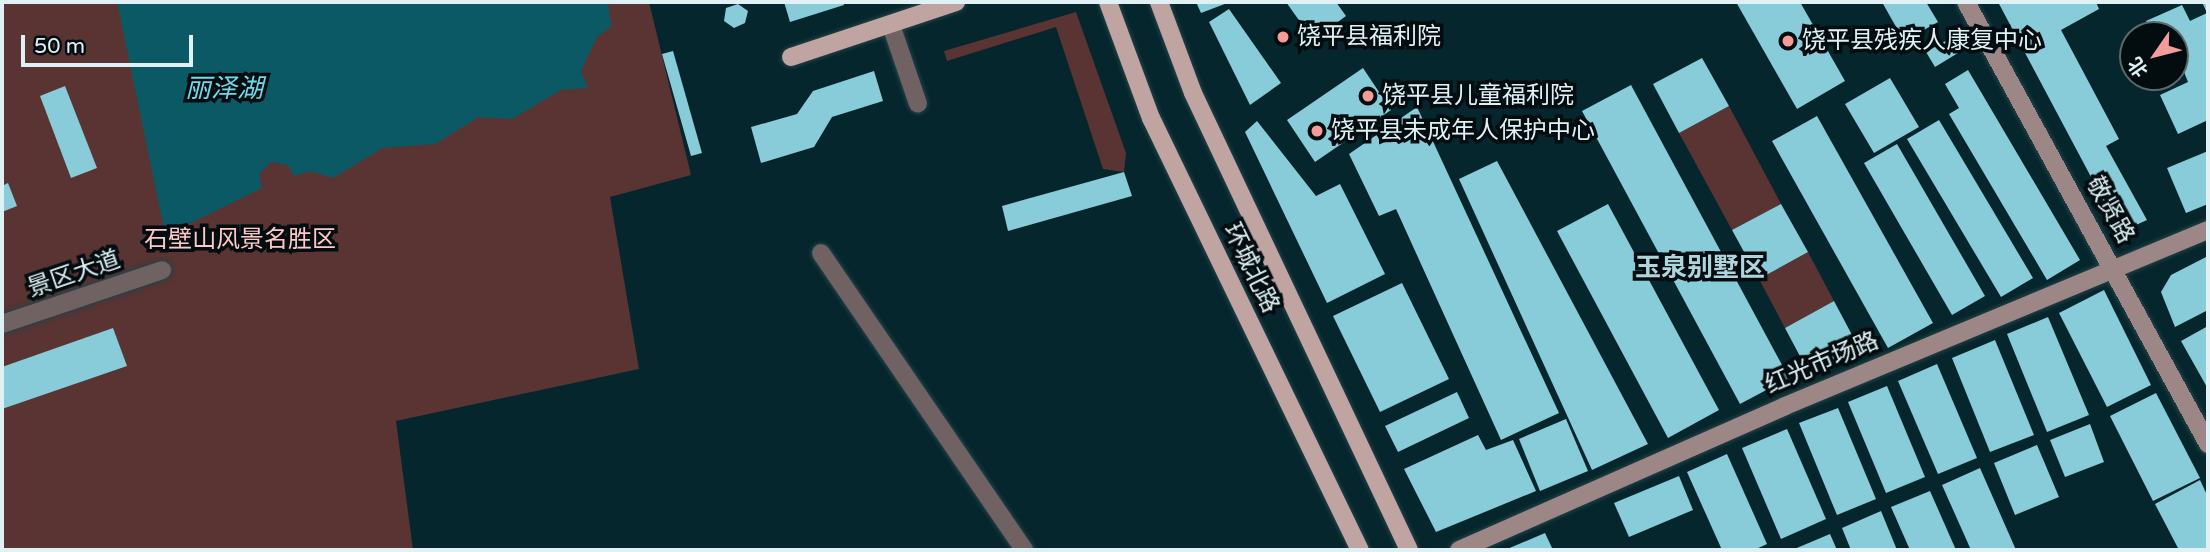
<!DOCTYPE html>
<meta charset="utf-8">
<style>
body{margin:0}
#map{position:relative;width:2210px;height:552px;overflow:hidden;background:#05262c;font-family:"Varela Round","Noto Sans SC",sans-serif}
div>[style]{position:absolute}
.green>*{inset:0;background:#593433}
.water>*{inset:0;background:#0b5964}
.building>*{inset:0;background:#88ccd9}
.roads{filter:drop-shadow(0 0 2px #244248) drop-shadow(0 0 2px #244248)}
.street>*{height:18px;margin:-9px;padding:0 9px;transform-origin:9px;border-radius:9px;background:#706262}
.secondary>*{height:18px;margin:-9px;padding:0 9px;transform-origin:9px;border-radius:9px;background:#9d8786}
.primary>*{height:18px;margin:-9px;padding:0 9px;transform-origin:9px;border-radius:9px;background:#c0a4a2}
.dots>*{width:19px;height:19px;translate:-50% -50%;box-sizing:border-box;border:4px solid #030d10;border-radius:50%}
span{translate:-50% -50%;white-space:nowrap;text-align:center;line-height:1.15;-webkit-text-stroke:7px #030d10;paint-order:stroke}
.poi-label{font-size:24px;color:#dff1f5}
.left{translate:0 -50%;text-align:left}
.street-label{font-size:24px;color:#dff1f5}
.park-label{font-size:24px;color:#fdc8c6}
.water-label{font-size:26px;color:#70d9ec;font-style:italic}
.neighbourhood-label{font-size:26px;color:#b0d4db;font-weight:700}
.frame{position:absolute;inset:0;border:4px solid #dff1f5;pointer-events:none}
.north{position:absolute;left:2119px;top:21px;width:70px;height:70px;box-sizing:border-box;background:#030d10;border:2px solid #5b686c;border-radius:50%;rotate:235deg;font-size:19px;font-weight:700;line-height:28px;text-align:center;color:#dff1f5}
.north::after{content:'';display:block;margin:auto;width:24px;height:32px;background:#f59b99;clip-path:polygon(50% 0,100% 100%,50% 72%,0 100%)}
.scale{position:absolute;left:21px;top:35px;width:172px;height:32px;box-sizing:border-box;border:4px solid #dff1f5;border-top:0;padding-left:9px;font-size:21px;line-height:24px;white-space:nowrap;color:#dff1f5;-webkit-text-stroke:5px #030d10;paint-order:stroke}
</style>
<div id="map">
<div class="green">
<i style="clip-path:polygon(2px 2px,649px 2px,691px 175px,610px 197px,639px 369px,396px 421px,413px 550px,2px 550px)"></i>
<i style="clip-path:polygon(1076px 12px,1126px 153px,1124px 172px,1103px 169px,1056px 27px,947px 61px,944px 51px)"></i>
<i style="clip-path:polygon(1729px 106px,1781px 204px,1732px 230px,1679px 133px)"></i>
<i style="clip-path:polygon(1808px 252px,1834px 301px,1785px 328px,1759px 279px)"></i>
</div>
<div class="water">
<i style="clip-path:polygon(117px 2px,608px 2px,611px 27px,597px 37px,581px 71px,588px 88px,561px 90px,512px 119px,479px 117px,435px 144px,383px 148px,333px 178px,309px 171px,294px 176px,288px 165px,271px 162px,259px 174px,262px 188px,185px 226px,164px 229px)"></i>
</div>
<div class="building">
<i style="clip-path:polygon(784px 2px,843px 2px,844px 5px,790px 22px)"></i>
<i style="clip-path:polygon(1196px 2px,1230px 2px,1201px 13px)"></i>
<i style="clip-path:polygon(1286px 2px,1336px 2px,1346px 16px,1313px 40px)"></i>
<i style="clip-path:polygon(1736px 2px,1800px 2px,1845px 81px,1797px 109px)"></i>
<i style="clip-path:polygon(1882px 2px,1926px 2px,1938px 22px,1904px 41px)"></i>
<i style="clip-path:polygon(1998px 2px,2096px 2px,2099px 9px,2061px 30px,2119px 139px,2106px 146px,2147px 220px,2125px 230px,2115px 222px)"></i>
<i style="clip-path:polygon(2202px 2px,2208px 2px,2208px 120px,2178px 134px,2160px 95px,2188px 82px,2180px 62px,2175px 64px,2175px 35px,2152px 35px,2146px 21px,2182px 5px,2190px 21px,2207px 13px)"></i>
<i style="clip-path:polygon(738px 4px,748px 11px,745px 23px,734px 28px,724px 21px,726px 8px)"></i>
<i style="clip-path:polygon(1229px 9px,1281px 83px,1250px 105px,1209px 22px)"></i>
<i style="clip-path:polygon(1949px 39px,1958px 53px,1935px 67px,1926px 52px)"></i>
<i style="clip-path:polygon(673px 51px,702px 153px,691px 156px,662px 54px)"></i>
<i style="clip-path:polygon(1702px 58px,1729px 106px,1679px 133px,1653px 84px)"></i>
<i style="clip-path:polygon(1363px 68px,1391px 110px,1315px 162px,1287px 120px)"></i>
<i style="clip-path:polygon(1968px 70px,2080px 260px,2047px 280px,1949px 114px,1959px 108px,1945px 84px)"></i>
<i style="clip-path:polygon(874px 71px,883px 101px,832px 117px,814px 147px,761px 163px,751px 127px,797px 114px,813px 91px)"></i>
<i style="clip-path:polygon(1890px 78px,1919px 127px,1874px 153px,1845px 104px)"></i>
<i style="clip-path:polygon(1631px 85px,1789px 378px,1740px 404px,1582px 111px)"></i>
<i style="clip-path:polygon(65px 86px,97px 168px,71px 178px,40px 96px)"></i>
<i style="clip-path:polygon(1417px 107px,1559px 413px,1501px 440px,1396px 209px,1379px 216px,1349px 154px)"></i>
<i style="clip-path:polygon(1817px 116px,1933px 323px,1888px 348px,1772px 141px)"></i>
<i style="clip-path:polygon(1939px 120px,2033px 278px,2001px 297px,1907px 139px)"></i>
<i style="clip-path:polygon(1257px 121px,1316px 196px,1340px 184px,1385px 274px,1327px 303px,1245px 132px)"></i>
<i style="clip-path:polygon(1897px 144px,1985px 296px,1952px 315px,1864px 163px)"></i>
<i style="clip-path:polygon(2208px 151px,2208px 204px,2186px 213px,2167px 168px)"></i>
<i style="clip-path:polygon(1497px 161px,1648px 444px,1592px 470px,1459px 179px)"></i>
<i style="clip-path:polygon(1124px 172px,1132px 196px,1008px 231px,1002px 206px)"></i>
<i style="clip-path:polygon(8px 183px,17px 206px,2px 212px,2px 186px)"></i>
<i style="clip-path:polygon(1608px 204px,1719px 410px,1668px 438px,1557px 231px)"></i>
<i style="clip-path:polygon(1781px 204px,1808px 252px,1759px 279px,1732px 230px)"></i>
<i style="clip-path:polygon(2208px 256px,2208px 310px,2175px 327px,2161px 292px,2171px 275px)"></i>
<i style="clip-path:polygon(1402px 283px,1449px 379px,1380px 412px,1333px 316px)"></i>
<i style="clip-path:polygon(2104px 290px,2151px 385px,2107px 407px,2059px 313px)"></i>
<i style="clip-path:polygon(1834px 301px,1860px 350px,1811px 377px,1785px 328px)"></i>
<i style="clip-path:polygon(2048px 317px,2089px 415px,2047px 432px,2007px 334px)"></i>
<i style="clip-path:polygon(2208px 326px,2208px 389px,2181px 341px)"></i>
<i style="clip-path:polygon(113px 328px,127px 366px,2px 409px,2px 367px)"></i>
<i style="clip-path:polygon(1995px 340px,2034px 435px,1990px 452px,1952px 358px)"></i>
<i style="clip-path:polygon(1937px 364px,1977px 458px,1938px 474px,1898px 381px)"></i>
<i style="clip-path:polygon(1887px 386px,1925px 477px,1886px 493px,1848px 402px)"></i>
<i style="clip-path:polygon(1457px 392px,1469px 418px,1398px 452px,1385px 426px)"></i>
<i style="clip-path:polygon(2156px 393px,2200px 478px,2153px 501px,2110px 416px)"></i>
<i style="clip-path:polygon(1838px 408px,1876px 499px,1837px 515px,1799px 423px)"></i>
<i style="clip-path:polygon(1566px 419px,1588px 471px,1540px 491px,1519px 439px)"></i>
<i style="clip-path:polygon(2090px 424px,2104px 462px,2065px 477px,2050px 440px)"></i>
<i style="clip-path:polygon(1787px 429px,1826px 519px,1781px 539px,1742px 448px)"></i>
<i style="clip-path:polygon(1478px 435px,1486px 450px,1513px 440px,1536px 491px,1436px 532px,1404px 469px)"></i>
<i style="clip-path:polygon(2037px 445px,2059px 497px,2015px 515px,1994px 463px)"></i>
<i style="clip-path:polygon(1727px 454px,1767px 544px,1754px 550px,1722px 550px,1687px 472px)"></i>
<i style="clip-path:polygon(1980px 468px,2016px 550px,1971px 550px,1942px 485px)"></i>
<i style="clip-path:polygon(1679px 476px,1693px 510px,1629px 537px,1614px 503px)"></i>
<i style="clip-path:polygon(2200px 480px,2208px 497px,2208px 550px,2179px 550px,2155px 504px)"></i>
<i style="clip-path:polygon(1930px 491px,1956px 550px,1910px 550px,1891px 507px)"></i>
<i style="clip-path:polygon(1881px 511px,1897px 550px,1851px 550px,1842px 528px)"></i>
<i style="clip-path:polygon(1545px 533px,1553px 550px,1505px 550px)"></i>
<i style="clip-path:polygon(1830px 534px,1837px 550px,1792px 550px)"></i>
</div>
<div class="roads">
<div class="street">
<i style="left:891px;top:25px;width:83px;rotate:71.1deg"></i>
<i style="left:821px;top:253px;width:360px;rotate:55.6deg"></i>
<i style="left:2px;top:324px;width:169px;rotate:-18.6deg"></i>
</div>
<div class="secondary">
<i style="left:1966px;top:2px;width:504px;rotate:61.3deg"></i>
<i style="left:1459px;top:550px;width:356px;rotate:-23.8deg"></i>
<i style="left:1785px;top:406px;width:458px;rotate:-22.6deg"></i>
</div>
<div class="primary">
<i style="left:1108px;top:2px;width:124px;rotate:69.7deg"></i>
<i style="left:1151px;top:118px;width:480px;rotate:64.2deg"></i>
<i style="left:1159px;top:2px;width:97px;rotate:69.5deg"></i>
<i style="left:1193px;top:93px;width:505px;rotate:64.7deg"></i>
<i style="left:791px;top:57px;width:174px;rotate:-18.4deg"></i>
</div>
</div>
<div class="dots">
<i style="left:1283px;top:37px;background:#f59b99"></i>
<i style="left:1788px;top:41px;background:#f59b99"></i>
<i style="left:1368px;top:96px;background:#f59b99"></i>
<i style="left:1317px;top:131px;background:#f59b99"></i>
</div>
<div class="poi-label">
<span class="left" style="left:1297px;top:37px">饶平县福利院</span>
<span class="left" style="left:1802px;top:41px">饶平县残疾人康复中心</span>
<span class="left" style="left:1382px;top:96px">饶平县儿童福利院</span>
<span class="left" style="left:1331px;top:131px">饶平县未成年人保护中心</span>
</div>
<div class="street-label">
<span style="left:2110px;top:210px;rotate:61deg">敬贤路</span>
<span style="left:1251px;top:268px;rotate:64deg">环城北路</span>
<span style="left:74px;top:274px;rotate:-19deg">景区大道</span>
<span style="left:1822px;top:363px;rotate:-23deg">红光市场路</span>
</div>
<div class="park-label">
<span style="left:240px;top:240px">石壁山风景名胜区</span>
</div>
<div class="water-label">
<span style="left:224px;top:89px">丽泽湖</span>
</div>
<div class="neighbourhood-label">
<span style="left:1700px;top:268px">玉泉别墅区</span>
</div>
<div class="frame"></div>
<div class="north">北</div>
<div class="scale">50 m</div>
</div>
